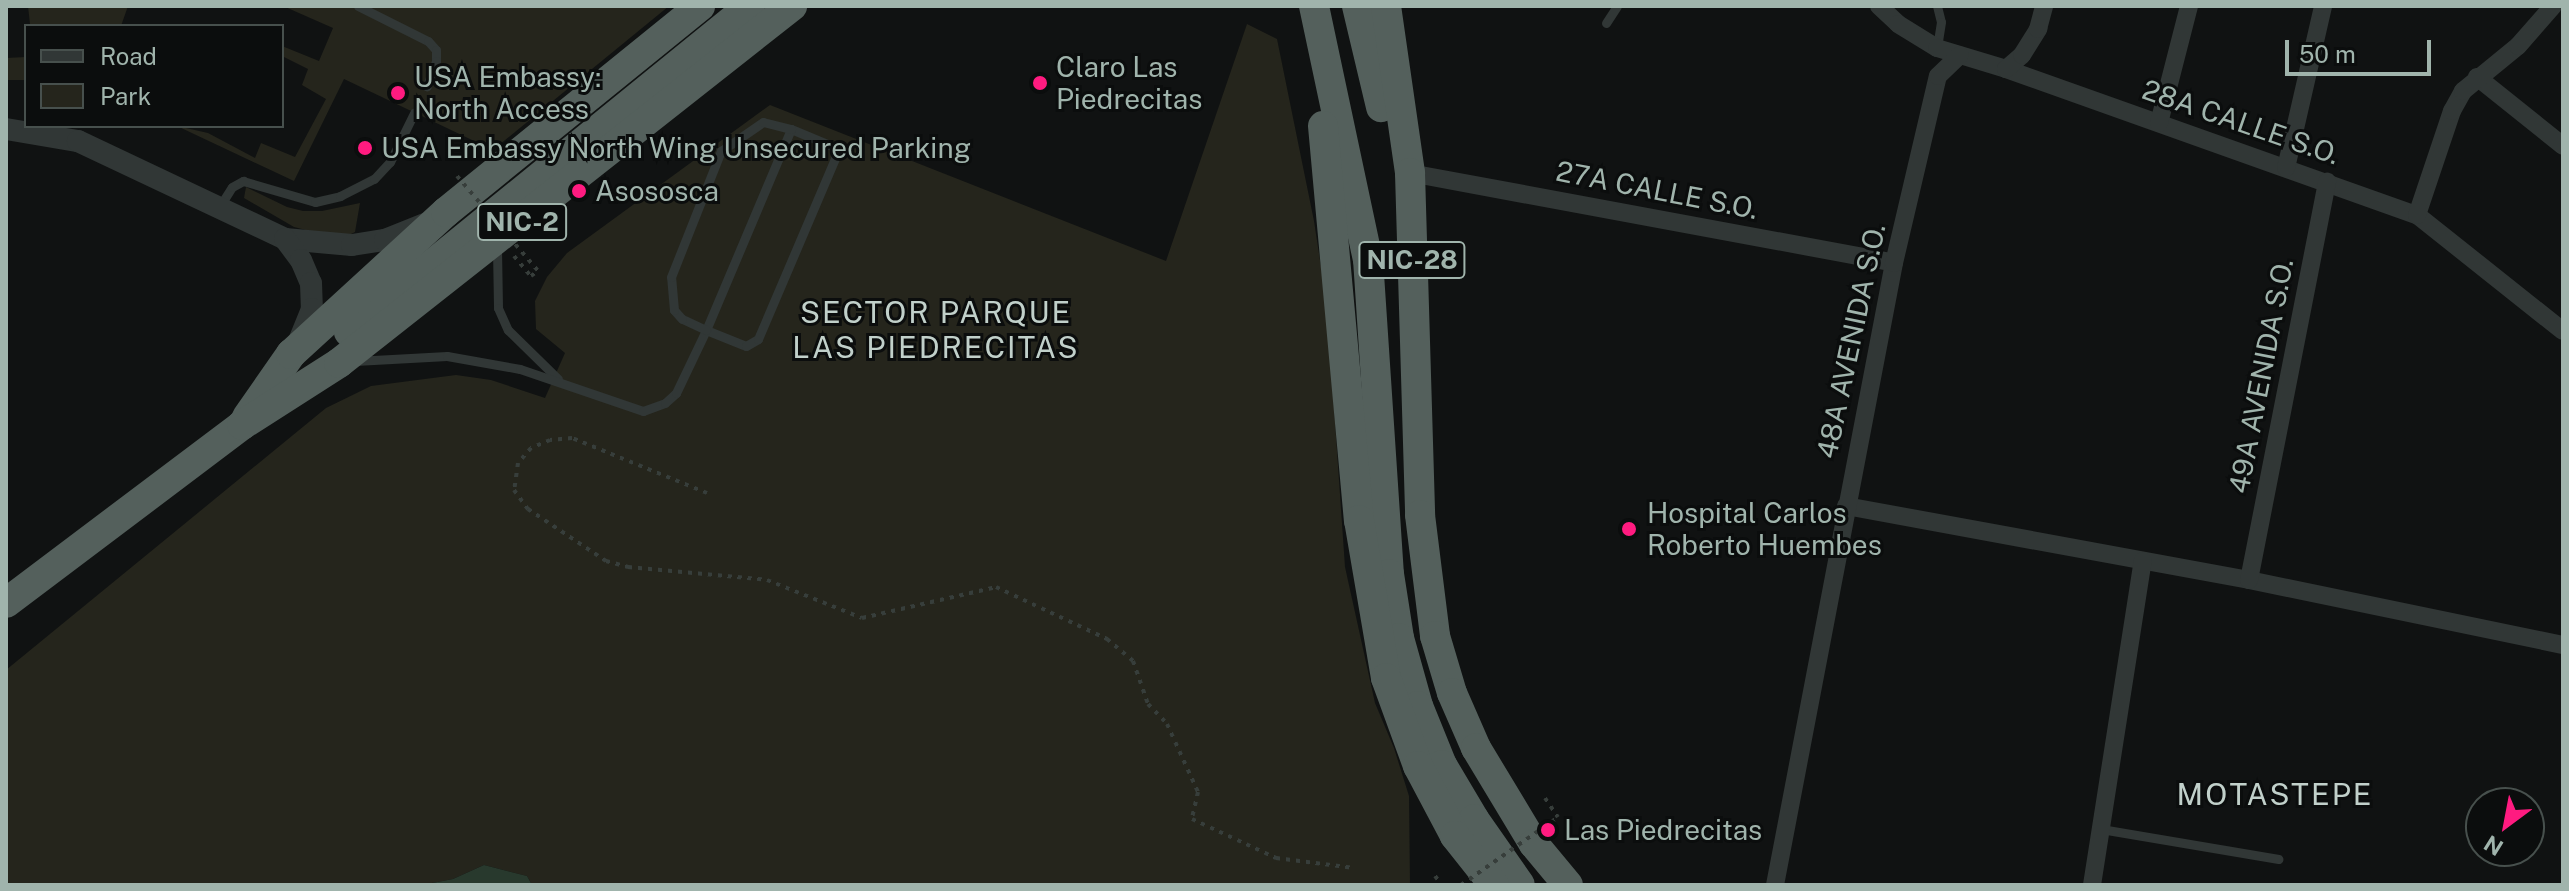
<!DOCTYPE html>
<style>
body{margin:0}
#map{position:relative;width:2569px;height:891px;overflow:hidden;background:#101212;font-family:"Public Sans",sans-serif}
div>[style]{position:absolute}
.green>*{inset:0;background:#25251c}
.water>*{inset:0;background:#28392d}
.path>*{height:4px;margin-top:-2px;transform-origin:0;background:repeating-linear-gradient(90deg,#373e3b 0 4px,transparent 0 10px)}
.service>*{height:9px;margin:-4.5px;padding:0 4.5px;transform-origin:4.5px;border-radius:4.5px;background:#313736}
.minor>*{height:18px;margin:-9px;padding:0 9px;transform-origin:9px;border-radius:9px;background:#313736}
.tertiary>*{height:22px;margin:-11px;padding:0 11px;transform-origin:11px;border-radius:11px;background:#313736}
.trunk>*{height:30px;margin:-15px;padding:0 15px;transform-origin:15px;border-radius:15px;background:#54605c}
.path-bridge>*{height:4px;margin-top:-2px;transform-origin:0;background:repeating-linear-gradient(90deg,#373e3b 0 4px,transparent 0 10px)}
.dots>*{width:22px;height:22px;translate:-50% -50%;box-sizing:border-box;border:4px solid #0b0d0d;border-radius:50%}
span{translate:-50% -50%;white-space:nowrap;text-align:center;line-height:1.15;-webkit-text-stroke:6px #0b0d0d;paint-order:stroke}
.shield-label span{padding:2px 6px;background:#0b0d0d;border:2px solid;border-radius:6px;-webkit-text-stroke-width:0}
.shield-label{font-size:26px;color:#a0b4ac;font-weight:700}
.poi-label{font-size:28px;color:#a0b4ac}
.left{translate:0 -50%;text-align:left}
.street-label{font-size:28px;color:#a0b4ac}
.neighbourhood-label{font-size:30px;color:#c1d0ca;letter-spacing:2px}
.frame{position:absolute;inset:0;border:8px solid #a0b4ac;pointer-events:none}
.legend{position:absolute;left:24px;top:24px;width:260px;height:104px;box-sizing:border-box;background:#0b0d0d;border:2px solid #47504d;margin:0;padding:10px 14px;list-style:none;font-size:24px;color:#a0b4ac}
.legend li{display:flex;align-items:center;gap:16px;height:40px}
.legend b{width:40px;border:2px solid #47504d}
.north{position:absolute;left:2465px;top:787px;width:80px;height:80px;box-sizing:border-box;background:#0b0d0d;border:2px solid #47504d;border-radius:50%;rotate:212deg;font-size:22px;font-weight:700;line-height:32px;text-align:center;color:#a0b4ac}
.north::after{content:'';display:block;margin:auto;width:28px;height:36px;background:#ff1b80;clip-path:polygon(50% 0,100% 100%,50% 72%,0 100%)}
.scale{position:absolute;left:2285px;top:40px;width:146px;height:36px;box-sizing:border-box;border:4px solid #a0b4ac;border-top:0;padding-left:10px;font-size:24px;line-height:28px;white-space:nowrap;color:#a0b4ac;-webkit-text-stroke:6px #0b0d0d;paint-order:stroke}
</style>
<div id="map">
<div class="green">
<i style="clip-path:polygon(28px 6px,128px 6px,121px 26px,35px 26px,30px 24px)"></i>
<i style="clip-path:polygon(283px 6px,669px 6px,493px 150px,344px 79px,294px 181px,177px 126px,208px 133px,255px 158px,261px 143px,295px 157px,326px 99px,302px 85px,308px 69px,282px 56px,282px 46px,319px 61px,333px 28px)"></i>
<i style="clip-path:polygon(1247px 24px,1277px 39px,1314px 221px,1327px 306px,1345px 567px,1375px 703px,1394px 748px,1409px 796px,1410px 885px,532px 885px,527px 876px,484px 865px,453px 879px,422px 885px,6px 885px,6px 670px,326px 408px,371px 386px,456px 375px,491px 380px,545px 398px,565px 353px,536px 329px,535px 301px,547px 277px,567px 253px,770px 105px,1166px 261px)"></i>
<i style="clip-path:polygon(26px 57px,26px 80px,6px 80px,6px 58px)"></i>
<i style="clip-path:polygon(246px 187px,287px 207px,303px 211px,322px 211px,360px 203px,355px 232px,341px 239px,294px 227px,244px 198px)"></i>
</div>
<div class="water">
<i style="clip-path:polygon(484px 865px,527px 876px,532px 885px,422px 885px,453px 879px)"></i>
</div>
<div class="path">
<i style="left:514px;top:256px;width:26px;rotate:50deg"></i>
<i style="left:531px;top:276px;width:9px;rotate:-36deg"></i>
<i style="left:707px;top:493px;width:146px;rotate:-157.8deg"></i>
<i style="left:572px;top:438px;width:22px;rotate:175deg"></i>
<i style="left:550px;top:440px;width:21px;rotate:157deg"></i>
<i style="left:531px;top:448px;width:20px;rotate:131deg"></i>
<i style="left:518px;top:463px;width:27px;rotate:98deg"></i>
<i style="left:514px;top:490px;width:24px;rotate:54deg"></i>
<i style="left:528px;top:509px;width:94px;rotate:33.7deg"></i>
<i style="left:606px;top:561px;width:23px;rotate:15deg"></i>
<i style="left:628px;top:567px;width:140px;rotate:5.3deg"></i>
<i style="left:767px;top:580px;width:102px;rotate:21.8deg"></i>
<i style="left:862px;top:618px;width:138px;rotate:-13deg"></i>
<i style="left:996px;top:587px;width:123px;rotate:25.1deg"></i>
<i style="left:1107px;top:639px;width:34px;rotate:40deg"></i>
<i style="left:1133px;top:661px;width:46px;rotate:70.8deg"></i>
<i style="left:1148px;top:704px;width:28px;rotate:46deg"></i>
<i style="left:1167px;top:724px;width:75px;rotate:65.5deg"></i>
<i style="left:1198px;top:792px;width:28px;rotate:103deg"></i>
<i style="left:1192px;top:819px;width:93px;rotate:24.9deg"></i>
<i style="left:1276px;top:858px;width:79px;rotate:7.3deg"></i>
<i style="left:1545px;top:798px;width:23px;rotate:56deg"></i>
<i style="left:1435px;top:876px;width:11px;rotate:52deg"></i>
</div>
<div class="service">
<i style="left:358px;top:6px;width:78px;rotate:26.6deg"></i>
<i style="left:428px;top:41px;width:12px;rotate:48deg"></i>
<i style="left:436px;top:50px;width:11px;rotate:90deg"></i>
<i style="left:436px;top:61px;width:27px;rotate:110deg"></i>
<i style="left:1937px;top:6px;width:16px;rotate:76deg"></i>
<i style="left:1941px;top:22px;width:26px;rotate:99deg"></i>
<i style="left:1606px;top:23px;width:20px;rotate:-57deg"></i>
<i style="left:220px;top:206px;width:22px;rotate:-58deg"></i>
<i style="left:232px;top:187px;width:13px;rotate:-29deg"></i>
<i style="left:243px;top:181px;width:75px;rotate:16.3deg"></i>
<i style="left:315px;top:202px;width:26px;rotate:-13deg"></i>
<i style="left:340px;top:196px;width:38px;rotate:-27deg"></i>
<i style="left:374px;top:179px;width:23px;rotate:-47deg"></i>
<i style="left:390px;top:162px;width:55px;rotate:-63.9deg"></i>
<i style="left:497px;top:249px;width:59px;rotate:89deg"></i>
<i style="left:498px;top:308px;width:24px;rotate:66deg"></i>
<i style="left:508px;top:330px;width:70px;rotate:44.4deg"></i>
<i style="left:355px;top:361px;width:92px;rotate:-3.1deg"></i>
<i style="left:447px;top:356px;width:74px;rotate:10.1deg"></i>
<i style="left:520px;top:369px;width:130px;rotate:18.9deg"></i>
<i style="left:643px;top:411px;width:23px;rotate:-20deg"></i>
<i style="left:665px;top:403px;width:15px;rotate:-42deg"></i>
<i style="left:676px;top:393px;width:70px;rotate:-64.5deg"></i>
<i style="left:706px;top:330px;width:43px;rotate:21.8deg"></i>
<i style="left:746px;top:346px;width:14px;rotate:-30deg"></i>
<i style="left:758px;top:339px;width:207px;rotate:-66.9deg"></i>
<i style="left:839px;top:149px;width:52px;rotate:-157.4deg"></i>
<i style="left:791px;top:129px;width:218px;rotate:112.9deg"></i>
<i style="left:706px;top:330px;width:26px;rotate:-155deg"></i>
<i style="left:682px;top:319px;width:12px;rotate:-132deg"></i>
<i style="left:674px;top:310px;width:33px;rotate:-95deg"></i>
<i style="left:671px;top:277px;width:136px;rotate:-68.4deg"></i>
<i style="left:721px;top:151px;width:51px;rotate:-34.6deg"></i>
<i style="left:763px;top:122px;width:29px;rotate:14deg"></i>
<i style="left:2101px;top:829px;width:180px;rotate:9.6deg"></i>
</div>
<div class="minor">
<i style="left:1879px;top:6px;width:26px;rotate:43deg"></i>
<i style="left:1898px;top:24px;width:46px;rotate:31.6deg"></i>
<i style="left:1937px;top:48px;width:72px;rotate:16.9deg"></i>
<i style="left:2006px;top:69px;width:436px;rotate:19.6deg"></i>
<i style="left:2417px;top:215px;width:186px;rotate:38.5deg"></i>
<i style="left:2006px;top:69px;width:21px;rotate:-41deg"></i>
<i style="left:2022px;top:55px;width:31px;rotate:-58deg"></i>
<i style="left:2038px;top:29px;width:24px;rotate:-75deg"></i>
<i style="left:2477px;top:77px;width:110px;rotate:38.7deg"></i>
<i style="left:2159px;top:123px;width:121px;rotate:-75.6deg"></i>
<i style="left:2286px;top:168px;width:166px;rotate:-77.1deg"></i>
<i style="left:1410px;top:173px;width:492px;rotate:10.5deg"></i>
<i style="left:2417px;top:215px;width:110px;rotate:-71.4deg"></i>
<i style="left:2452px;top:111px;width:23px;rotate:-61deg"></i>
<i style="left:2463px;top:91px;width:71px;rotate:-39.3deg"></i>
<i style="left:2518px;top:46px;width:53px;rotate:-48.8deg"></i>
<i style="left:1846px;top:506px;width:410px;rotate:10.4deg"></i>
<i style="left:2249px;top:580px;width:321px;rotate:11.7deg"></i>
<i style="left:2249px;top:580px;width:406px;rotate:-78.9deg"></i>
<i style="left:1775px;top:885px;width:633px;rotate:-79.17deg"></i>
<i style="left:1894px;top:263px;width:192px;rotate:-76.8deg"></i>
<i style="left:1938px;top:76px;width:30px;rotate:-44deg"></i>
<i style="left:2092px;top:885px;width:328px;rotate:-81.1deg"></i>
</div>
<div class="tertiary">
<i style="left:6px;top:129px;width:73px;rotate:9.5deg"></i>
<i style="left:78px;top:141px;width:229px;rotate:25.3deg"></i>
<i style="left:285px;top:239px;width:67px;rotate:5.1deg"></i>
<i style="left:352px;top:245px;width:33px;rotate:-9deg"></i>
<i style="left:385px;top:240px;width:43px;rotate:-21.8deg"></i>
<i style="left:285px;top:239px;width:26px;rotate:53deg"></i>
<i style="left:301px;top:260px;width:25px;rotate:67deg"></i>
<i style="left:311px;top:283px;width:26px;rotate:88deg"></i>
<i style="left:312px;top:309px;width:38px;rotate:112deg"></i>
</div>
<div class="trunk">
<i style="left:1314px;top:6px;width:259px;rotate:78deg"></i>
<i style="left:1368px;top:259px;width:316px;rotate:86.2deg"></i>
<i style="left:1389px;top:574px;width:65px;rotate:81.1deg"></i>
<i style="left:1399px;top:638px;width:71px;rotate:74.4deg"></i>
<i style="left:1418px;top:706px;width:64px;rotate:67.9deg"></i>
<i style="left:1442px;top:765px;width:63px;rotate:59.3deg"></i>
<i style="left:1474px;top:819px;width:80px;rotate:55.1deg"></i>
<i style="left:1357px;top:6px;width:104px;rotate:76.6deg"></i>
<i style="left:1386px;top:6px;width:169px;rotate:81.8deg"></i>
<i style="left:1410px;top:173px;width:342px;rotate:88.3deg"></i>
<i style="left:1420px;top:515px;width:122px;rotate:82.9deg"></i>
<i style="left:1435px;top:636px;width:59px;rotate:73.4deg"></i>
<i style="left:1452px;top:693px;width:60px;rotate:66.4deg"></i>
<i style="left:1476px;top:748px;width:112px;rotate:58.9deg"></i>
<i style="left:1534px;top:844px;width:53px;rotate:50.3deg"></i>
<i style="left:1323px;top:126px;width:396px;rotate:84.8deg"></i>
<i style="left:1359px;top:520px;width:160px;rotate:80.3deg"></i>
<i style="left:1386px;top:678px;width:94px;rotate:70deg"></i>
<i style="left:1418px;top:766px;width:79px;rotate:62.1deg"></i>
<i style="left:1455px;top:836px;width:63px;rotate:51.5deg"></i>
<i style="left:349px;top:332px;width:517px;rotate:-39.11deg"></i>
<i style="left:247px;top:417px;width:77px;rotate:-55.1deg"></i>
<i style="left:291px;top:354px;width:210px;rotate:-42.5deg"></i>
<i style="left:446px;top:212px;width:327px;rotate:-39deg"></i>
<i style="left:6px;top:603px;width:296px;rotate:-37deg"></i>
<i style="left:242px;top:425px;width:115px;rotate:-32.6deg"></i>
<i style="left:339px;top:363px;width:577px;rotate:-38.24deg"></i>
</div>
<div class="path-bridge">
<i style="left:457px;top:176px;width:125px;rotate:49.5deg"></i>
<i style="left:1461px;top:885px;width:118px;rotate:-35deg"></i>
</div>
<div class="dots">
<i style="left:1040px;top:83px;background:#ff1b80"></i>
<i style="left:398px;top:93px;background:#ff1b80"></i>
<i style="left:365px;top:148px;background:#ff1b80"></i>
<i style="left:579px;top:191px;background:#ff1b80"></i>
<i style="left:1629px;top:529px;background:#ff1b80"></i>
<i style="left:1548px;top:830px;background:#ff1b80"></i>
</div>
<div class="shield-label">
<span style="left:522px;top:222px">NIC-2</span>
<span style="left:1412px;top:260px">NIC-28</span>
</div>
<div class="poi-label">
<span class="left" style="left:1056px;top:83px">Claro Las<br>Piedrecitas</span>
<span class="left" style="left:414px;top:93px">USA Embassy:<br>North Access</span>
<span class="left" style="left:381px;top:148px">USA Embassy North Wing Unsecured Parking</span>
<span class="left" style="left:595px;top:191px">Asososca</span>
<span class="left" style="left:1647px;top:529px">Hospital Carlos<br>Roberto Huembes</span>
<span class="left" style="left:1564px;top:830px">Las Piedrecitas</span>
</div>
<div class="street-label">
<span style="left:2241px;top:122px;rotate:19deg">28A CALLE S.O.</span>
<span style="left:1657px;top:190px;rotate:11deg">27A CALLE S.O.</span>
<span style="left:1851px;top:341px;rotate:-78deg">48A AVENIDA S.O.</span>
<span style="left:2261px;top:376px;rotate:-79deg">49A AVENIDA S.O.</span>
</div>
<div class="neighbourhood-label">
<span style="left:936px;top:329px">SECTOR PARQUE<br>LAS PIEDRECITAS</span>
<span style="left:2275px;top:794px">MOTASTEPE</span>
</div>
<div class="frame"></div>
<ul class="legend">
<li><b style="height:10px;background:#313736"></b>Road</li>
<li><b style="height:22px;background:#25251c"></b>Park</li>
</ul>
<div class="north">N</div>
<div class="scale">50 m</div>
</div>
